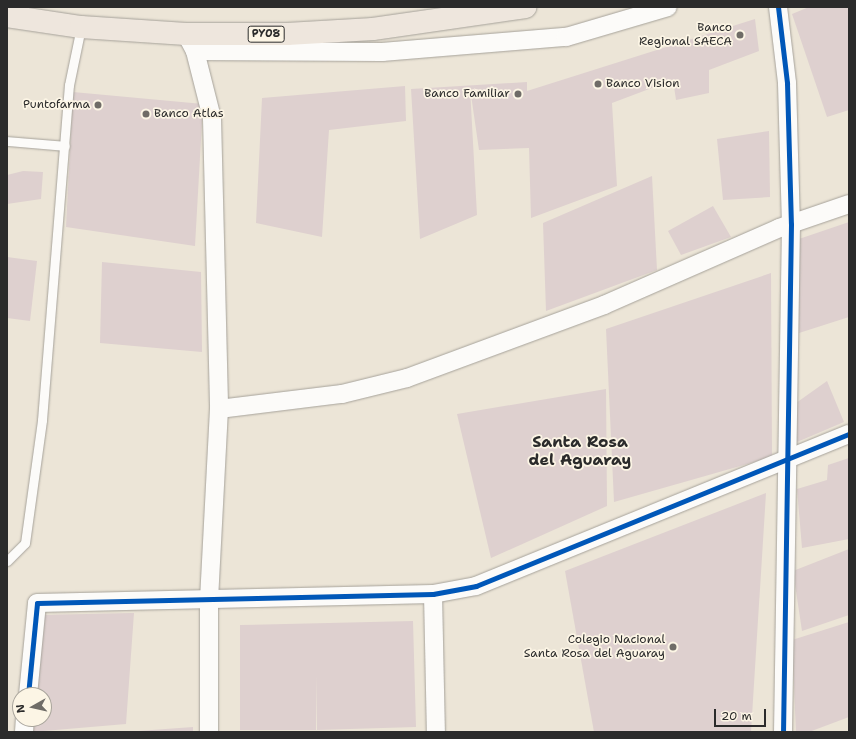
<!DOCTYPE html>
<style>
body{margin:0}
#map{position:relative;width:856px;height:739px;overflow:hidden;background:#ece5d7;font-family:"Shantell Sans",sans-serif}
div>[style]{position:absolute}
.building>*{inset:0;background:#ded0cf}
.roads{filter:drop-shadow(0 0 1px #a6a29a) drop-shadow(0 0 1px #a6a29a)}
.lane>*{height:9px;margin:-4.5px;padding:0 4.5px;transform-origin:4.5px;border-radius:4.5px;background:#fcfbf9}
.street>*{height:18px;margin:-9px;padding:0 9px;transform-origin:9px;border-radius:9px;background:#fcfbf9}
.highway>*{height:22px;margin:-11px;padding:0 11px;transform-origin:11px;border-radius:11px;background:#eee6dd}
.cycleway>*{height:5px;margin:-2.5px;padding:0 2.5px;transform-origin:2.5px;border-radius:2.5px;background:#0057b8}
.dots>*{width:11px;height:11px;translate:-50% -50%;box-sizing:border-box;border:2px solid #fcf5e5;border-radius:50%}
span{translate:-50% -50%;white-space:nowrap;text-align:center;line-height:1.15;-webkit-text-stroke:3.5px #fcf5e5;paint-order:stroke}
.shield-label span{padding:1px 3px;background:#fcf5e5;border:1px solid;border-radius:3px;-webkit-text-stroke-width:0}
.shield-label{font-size:11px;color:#2b2b2b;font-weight:700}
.poi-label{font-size:12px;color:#2b2b2b}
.right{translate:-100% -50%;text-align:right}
.left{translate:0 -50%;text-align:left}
.district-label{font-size:16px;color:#2b2b2b;font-weight:700}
.frame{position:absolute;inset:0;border:8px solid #2b2b2b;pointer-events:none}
.north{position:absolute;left:12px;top:687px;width:40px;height:40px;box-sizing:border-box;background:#fcf5e5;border:1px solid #a8a49b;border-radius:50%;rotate:262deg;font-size:11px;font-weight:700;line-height:16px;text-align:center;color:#2b2b2b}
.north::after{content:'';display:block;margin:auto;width:14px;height:18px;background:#6f6c67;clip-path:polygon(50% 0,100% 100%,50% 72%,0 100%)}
.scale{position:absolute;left:714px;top:709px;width:52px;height:18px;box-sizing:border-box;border:2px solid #2b2b2b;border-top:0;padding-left:5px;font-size:12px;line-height:14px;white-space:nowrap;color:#2b2b2b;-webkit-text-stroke:3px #fcf5e5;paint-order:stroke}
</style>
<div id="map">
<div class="building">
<i style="clip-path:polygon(809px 7px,849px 7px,849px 110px,827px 117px,792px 14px)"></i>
<i style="clip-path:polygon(755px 19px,759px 51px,709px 70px,709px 93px,676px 100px,673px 80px,612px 103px,617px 186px,531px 218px,529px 148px,479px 150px,470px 88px,477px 215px,420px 239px,411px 89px,527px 82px,527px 91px)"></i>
<i style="clip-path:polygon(405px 86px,406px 121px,329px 130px,322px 237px,256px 223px,262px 98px)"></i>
<i style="clip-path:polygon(73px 92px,203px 104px,195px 246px,66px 227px)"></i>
<i style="clip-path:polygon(769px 131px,770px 197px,723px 200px,717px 139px)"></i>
<i style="clip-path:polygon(23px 171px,43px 172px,41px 199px,7px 204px,7px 175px)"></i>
<i style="clip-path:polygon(652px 176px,657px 270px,546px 311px,543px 223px)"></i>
<i style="clip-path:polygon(713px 206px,731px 237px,681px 255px,668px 231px)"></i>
<i style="clip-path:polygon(849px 222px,849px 317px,799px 333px,796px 240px)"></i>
<i style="clip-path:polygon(7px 257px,37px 261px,30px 321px,7px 318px)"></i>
<i style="clip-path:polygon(102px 262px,201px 272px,202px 352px,100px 343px)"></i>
<i style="clip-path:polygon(771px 273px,772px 457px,614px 502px,606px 329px)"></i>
<i style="clip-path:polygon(827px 381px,844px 422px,797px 442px,796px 403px)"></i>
<i style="clip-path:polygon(606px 389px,607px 506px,491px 558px,457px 414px)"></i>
<i style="clip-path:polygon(849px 458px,849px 539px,802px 548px,797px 489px,827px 480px,828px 465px)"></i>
<i style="clip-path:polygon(766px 493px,751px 732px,594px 732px,565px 571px)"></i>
<i style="clip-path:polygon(849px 549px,849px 615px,802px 631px,793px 571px)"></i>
<i style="clip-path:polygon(134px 613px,126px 724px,32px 732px,33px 719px,44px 719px,44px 695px,35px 695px,41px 615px)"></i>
<i style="clip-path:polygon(413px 621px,416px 727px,317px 730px,316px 675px,316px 730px,240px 730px,240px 625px)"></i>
<i style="clip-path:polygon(849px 622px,849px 717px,809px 732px,796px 732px,792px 640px)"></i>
<i style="clip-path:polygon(193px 727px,193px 732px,138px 732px,138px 731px)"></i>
</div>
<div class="roads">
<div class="lane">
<i style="left:7px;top:141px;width:58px;rotate:4.9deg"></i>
<i style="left:7px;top:561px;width:25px;rotate:-45deg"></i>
<i style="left:25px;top:543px;width:124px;rotate:-82.1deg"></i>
<i style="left:42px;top:420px;width:336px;rotate:-85.4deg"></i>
<i style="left:69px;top:85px;width:59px;rotate:-78.3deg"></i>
</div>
<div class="street">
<i style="left:778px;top:7px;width:77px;rotate:83.2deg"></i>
<i style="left:787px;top:83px;width:141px;rotate:88.4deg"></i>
<i style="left:791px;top:224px;width:508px;rotate:90.9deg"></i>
<i style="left:186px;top:34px;width:19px;rotate:62deg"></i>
<i style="left:195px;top:51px;width:69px;rotate:75.8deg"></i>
<i style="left:212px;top:118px;width:291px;rotate:88.6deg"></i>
<i style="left:219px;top:409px;width:192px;rotate:93deg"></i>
<i style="left:209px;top:601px;width:131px;rotate:90deg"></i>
<i style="left:195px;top:51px;width:187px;rotate:0.3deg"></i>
<i style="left:382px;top:52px;width:185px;rotate:-4.7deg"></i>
<i style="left:566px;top:37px;width:106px;rotate:-16.4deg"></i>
<i style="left:219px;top:409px;width:124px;rotate:-7deg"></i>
<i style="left:342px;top:394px;width:67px;rotate:-13.8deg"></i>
<i style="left:407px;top:378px;width:210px;rotate:-20.3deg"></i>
<i style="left:604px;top:305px;width:191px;rotate:-23.7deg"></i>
<i style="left:779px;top:228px;width:74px;rotate:-18.9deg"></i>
<i style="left:433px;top:594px;width:138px;rotate:88.8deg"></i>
<i style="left:28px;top:695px;width:92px;rotate:-84.4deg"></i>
<i style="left:37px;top:603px;width:396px;rotate:-1.3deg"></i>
<i style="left:433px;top:594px;width:44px;rotate:-10.5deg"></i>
<i style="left:476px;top:586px;width:403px;rotate:-22.2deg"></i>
<i style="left:24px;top:732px;width:13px;rotate:-86deg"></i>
</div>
<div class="highway">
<i style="left:7px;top:16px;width:75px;rotate:8.5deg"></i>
<i style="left:81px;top:27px;width:105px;rotate:3.8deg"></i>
<i style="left:186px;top:34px;width:101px"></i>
<i style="left:287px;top:34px;width:86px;rotate:-3.3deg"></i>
<i style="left:373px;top:29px;width:154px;rotate:-8.2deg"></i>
</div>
</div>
<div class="cycleway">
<i style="left:778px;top:7px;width:77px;rotate:83.2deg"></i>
<i style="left:787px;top:83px;width:141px;rotate:88.4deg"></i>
<i style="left:791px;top:224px;width:508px;rotate:90.9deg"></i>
<i style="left:28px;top:695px;width:92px;rotate:-84.4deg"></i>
<i style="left:37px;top:603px;width:396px;rotate:-1.3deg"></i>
<i style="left:433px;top:594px;width:44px;rotate:-10.5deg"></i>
<i style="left:476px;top:586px;width:403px;rotate:-22.2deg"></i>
</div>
<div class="dots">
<i style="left:740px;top:35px;background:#6f6c67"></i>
<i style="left:598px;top:84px;background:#6f6c67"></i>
<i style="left:518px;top:94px;background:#6f6c67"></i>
<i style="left:98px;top:105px;background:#6f6c67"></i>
<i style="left:146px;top:114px;background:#6f6c67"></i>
<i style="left:673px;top:647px;background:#6f6c67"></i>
</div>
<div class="shield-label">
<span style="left:266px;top:34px">PY08</span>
</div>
<div class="poi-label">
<span class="right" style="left:732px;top:35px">Banco<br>Regional SAECA</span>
<span class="left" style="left:606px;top:84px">Banco Vision</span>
<span class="right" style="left:510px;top:94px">Banco Familiar</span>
<span class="right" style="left:90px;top:105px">Puntofarma</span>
<span class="left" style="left:154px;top:114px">Banco Atlas</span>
<span class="right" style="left:665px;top:647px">Colegio Nacional<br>Santa Rosa del Aguaray</span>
</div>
<div class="district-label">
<span style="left:580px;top:451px">Santa Rosa<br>del Aguaray</span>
</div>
<div class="frame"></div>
<div class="north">N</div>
<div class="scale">20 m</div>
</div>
